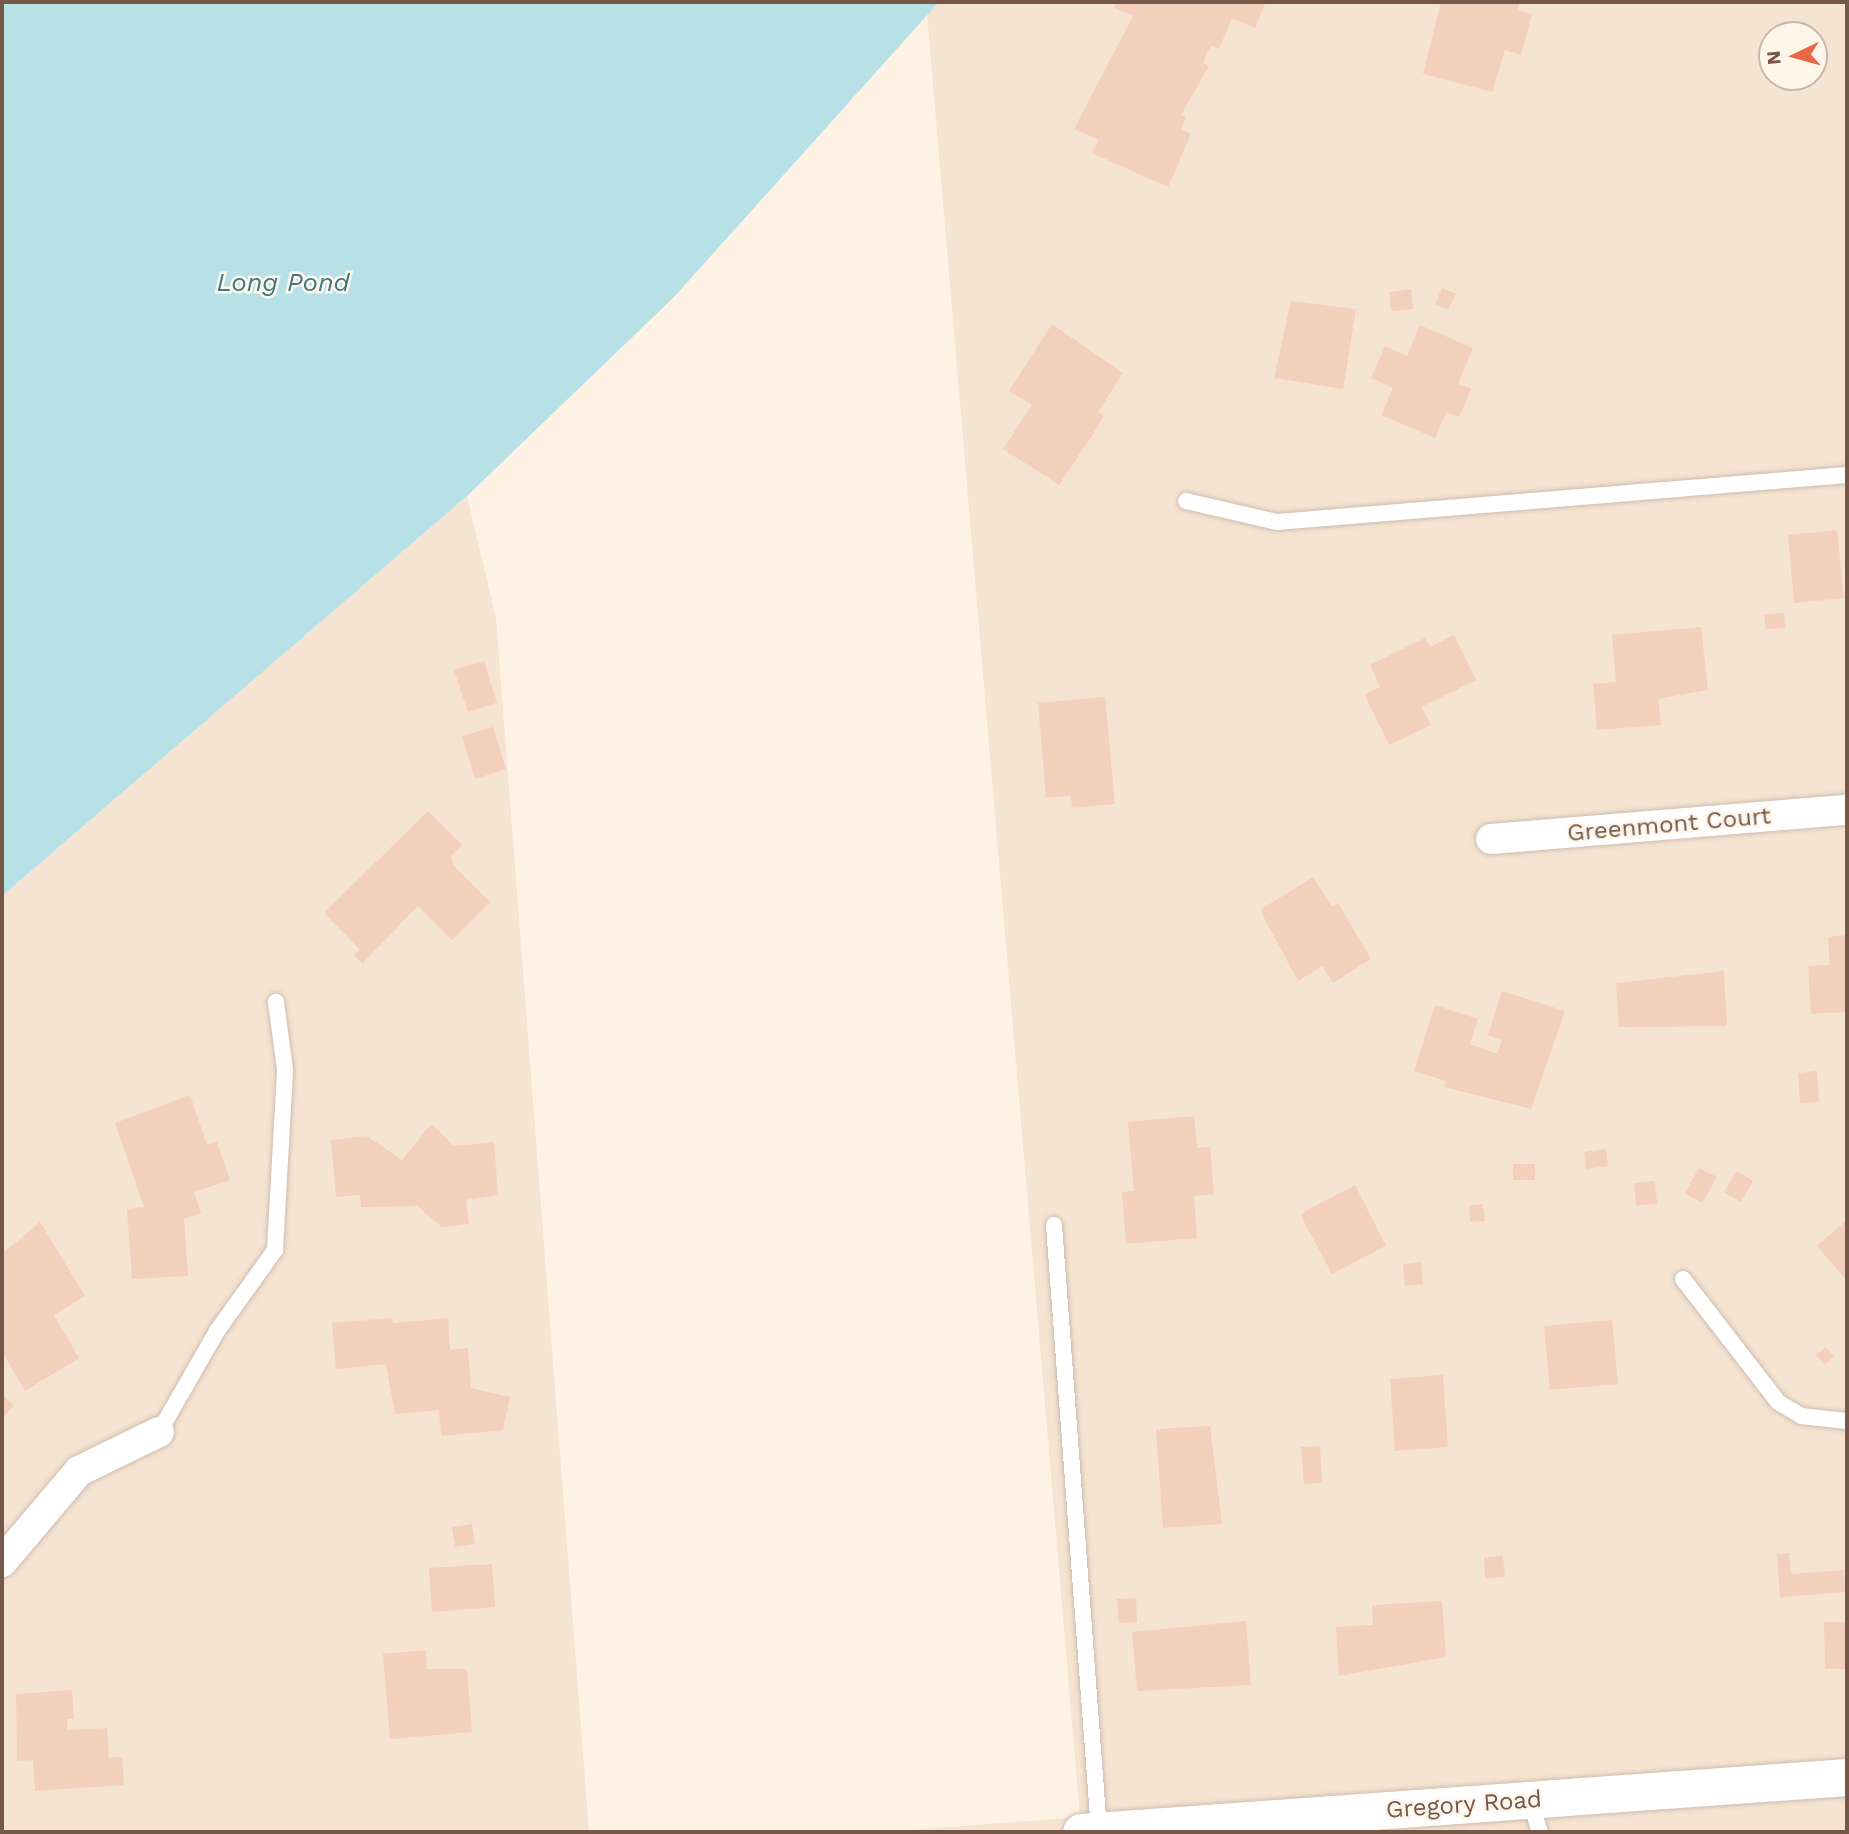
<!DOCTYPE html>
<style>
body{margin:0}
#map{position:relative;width:1849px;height:1834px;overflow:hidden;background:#fdf2e4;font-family:"Work Sans",sans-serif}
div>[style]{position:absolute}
.residential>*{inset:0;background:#f5e4d2}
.water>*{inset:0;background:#b8e1e7}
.building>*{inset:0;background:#f3d0bb}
.roads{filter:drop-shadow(0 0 2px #d0bcad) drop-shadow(0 0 2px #d0bcad)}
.service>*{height:16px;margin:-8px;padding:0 8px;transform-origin:8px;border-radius:8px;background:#fff}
.minor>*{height:30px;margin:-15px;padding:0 15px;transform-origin:15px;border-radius:15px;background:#fff}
.tertiary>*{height:37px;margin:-18.5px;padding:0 18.5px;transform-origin:18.5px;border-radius:18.5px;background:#fff}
span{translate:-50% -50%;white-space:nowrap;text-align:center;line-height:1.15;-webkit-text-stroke:5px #fff6eb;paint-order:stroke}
.street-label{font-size:24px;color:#765849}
.water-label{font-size:26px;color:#3f7983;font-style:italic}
.frame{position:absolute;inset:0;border:4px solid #765849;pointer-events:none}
.north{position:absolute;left:1758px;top:21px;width:70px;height:70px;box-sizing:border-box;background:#fff6eb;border:2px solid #c8b7aa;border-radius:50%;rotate:265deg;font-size:19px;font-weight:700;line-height:28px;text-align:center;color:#765849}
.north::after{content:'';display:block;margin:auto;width:24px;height:32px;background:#e96646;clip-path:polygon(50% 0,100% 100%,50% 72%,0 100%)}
</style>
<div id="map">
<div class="residential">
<i style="clip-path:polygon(evenodd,939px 2px,1847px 2px,1847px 1832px,887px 1832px,1080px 1817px,927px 14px,939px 2px,1772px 35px,1814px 35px,1814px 77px,1772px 77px,1772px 35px)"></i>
<i style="clip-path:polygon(467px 496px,496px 618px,589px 1832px,2px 1832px,2px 896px)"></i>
</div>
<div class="water">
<i style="clip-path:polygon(2px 2px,939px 2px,674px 297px,467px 496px,2px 896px)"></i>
</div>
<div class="building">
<i style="clip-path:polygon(1117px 2px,1266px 2px,1255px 28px,1232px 18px,1219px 49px,1211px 45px,1203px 63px,1209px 66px,1181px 115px,1186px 117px,1181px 129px,1191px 134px,1168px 187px,1092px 153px,1098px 140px,1074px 129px,1133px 16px,1114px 7px)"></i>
<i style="clip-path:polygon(1441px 2px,1520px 2px,1518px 10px,1532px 14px,1521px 55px,1505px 50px,1492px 92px,1423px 74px)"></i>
<i style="clip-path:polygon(1442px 288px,1456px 294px,1448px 310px,1435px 304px)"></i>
<i style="clip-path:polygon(1411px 289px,1413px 309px,1391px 311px,1389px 292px)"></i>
<i style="clip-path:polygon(1291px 301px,1356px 309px,1343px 389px,1274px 378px)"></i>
<i style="clip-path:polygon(1052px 324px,1123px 373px,1098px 412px,1104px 416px,1095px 431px,1059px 485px,1003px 449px,1032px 405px,1009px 391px)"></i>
<i style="clip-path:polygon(1420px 325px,1473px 348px,1458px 383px,1471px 389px,1459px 417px,1446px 412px,1435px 438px,1381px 415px,1393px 388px,1371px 378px,1385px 346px,1407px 356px)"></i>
<i style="clip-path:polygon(1837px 530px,1844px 598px,1794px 603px,1788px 535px)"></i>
<i style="clip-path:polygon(1784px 613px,1785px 628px,1766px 629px,1764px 614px)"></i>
<i style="clip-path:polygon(1701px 627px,1708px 690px,1658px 699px,1661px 725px,1597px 730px,1593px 684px,1616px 682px,1612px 635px)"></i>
<i style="clip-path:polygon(1454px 635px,1476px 680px,1421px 707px,1431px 725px,1389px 745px,1364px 694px,1380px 687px,1370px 665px,1425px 638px,1430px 647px)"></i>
<i style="clip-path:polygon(484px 661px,497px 703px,468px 712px,454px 670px)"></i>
<i style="clip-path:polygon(1105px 697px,1115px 804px,1072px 808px,1071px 796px,1046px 798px,1038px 703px)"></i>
<i style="clip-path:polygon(493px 727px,506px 769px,475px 779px,462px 736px)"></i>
<i style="clip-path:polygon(428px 811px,462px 845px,451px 856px,453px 865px,490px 902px,452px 940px,418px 906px,362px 964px,354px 955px,360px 950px,324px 913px)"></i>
<i style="clip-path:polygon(1313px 877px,1332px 907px,1338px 903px,1371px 959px,1333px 983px,1322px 966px,1298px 981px,1260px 910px)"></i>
<i style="clip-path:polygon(1847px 935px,1847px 1012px,1811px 1014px,1808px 966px,1830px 965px,1828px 937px)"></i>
<i style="clip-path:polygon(1724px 971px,1727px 1026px,1619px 1027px,1616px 983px)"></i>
<i style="clip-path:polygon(1502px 991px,1565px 1011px,1531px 1109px,1444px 1087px,1446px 1081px,1414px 1071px,1435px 1005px,1478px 1019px,1470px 1044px,1497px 1054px,1502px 1040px,1488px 1035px)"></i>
<i style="clip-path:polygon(1817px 1071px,1819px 1102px,1800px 1103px,1798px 1073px)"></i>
<i style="clip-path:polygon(190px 1095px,207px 1145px,217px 1142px,230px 1180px,194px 1192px,201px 1213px,184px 1219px,188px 1276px,132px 1279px,127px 1209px,144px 1207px,115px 1123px)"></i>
<i style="clip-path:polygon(1194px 1116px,1197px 1148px,1210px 1147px,1214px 1194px,1194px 1196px,1197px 1238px,1126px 1244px,1122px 1192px,1134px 1191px,1128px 1122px)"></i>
<i style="clip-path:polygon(431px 1124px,454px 1146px,494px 1142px,498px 1195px,466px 1200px,469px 1224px,442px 1227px,417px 1206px,361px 1207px,360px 1195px,336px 1197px,331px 1140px,367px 1136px,402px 1160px)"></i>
<i style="clip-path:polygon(1606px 1149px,1608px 1166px,1586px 1169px,1584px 1152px)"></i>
<i style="clip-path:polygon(1513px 1164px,1535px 1164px,1535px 1180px,1513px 1180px)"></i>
<i style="clip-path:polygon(1699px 1168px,1717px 1177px,1702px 1203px,1685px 1193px)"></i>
<i style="clip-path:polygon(1737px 1171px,1753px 1181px,1741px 1202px,1724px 1192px)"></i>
<i style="clip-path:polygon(1655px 1181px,1657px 1204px,1636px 1205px,1634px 1183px)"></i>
<i style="clip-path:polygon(1355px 1185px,1386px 1246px,1332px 1274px,1300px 1214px)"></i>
<i style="clip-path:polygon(1483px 1204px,1485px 1221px,1470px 1222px,1469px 1205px)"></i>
<i style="clip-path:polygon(1847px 1220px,1847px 1281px,1817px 1246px)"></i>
<i style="clip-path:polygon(40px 1222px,85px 1296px,54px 1315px,79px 1358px,25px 1391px,2px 1351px,2px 1254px)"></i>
<i style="clip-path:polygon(1421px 1262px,1423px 1284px,1405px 1286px,1403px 1264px)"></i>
<i style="clip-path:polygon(392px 1318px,393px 1323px,448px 1318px,450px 1350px,468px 1348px,471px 1388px,510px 1397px,503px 1430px,441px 1436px,439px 1410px,395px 1414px,386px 1364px,336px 1369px,332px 1323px)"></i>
<i style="clip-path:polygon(1612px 1320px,1618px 1384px,1550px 1390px,1544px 1326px)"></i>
<i style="clip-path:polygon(1826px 1347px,1834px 1357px,1824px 1365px,1816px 1355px)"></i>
<i style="clip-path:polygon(1443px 1375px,1448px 1447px,1395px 1451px,1390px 1379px)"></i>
<i style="clip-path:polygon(2px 1394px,14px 1406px,2px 1419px)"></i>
<i style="clip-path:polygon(1210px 1426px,1222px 1524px,1163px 1528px,1156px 1429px)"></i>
<i style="clip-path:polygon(1320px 1446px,1322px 1483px,1304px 1484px,1301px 1447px)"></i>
<i style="clip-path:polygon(472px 1524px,475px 1544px,455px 1547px,452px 1527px)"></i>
<i style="clip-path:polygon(1789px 1553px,1791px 1574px,1844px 1570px,1845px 1592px,1780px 1597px,1777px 1554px)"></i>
<i style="clip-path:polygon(1503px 1556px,1505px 1577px,1485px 1579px,1484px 1557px)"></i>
<i style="clip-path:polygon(492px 1564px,495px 1607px,432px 1612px,429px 1568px)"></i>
<i style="clip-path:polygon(1136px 1598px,1137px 1622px,1119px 1623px,1117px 1599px)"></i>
<i style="clip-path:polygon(1442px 1601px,1446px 1657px,1339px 1676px,1336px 1627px,1373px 1625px,1372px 1605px)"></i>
<i style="clip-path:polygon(1246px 1621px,1251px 1685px,1137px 1691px,1132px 1632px)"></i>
<i style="clip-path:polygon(1824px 1622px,1847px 1622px,1847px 1669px,1825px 1669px)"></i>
<i style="clip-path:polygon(426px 1650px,427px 1669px,467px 1669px,472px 1732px,390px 1739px,383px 1654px)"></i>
<i style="clip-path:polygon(72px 1690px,74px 1719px,67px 1719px,67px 1730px,107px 1728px,109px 1758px,122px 1757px,124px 1785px,35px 1791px,33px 1760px,17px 1761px,16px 1694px)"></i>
</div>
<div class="roads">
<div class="service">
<i style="left:1186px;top:501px;width:93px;rotate:13deg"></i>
<i style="left:1277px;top:522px;width:572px;rotate:-4.71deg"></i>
<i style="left:1054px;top:1225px;width:608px;rotate:85.75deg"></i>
<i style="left:1683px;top:1279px;width:155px;rotate:52.3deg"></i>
<i style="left:1778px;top:1402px;width:27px;rotate:31deg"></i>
<i style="left:1801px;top:1416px;width:46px;rotate:6.2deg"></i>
<i style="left:159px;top:1432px;width:116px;rotate:-60.1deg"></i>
<i style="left:217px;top:1331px;width:100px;rotate:-54.4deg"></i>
<i style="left:275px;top:1250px;width:181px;rotate:-86.8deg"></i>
<i style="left:285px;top:1069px;width:68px;rotate:-97.7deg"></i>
<i style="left:1530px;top:1800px;width:34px;rotate:73deg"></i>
</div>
<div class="minor">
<i style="left:1491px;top:839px;width:357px;rotate:-4.7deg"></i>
<i style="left:2px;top:1562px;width:119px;rotate:-49.8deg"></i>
<i style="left:79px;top:1471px;width:89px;rotate:-26deg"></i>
</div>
<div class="tertiary">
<i style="left:1081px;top:1832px;width:768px;rotate:-4.11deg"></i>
</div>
</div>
<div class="street-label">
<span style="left:1669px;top:825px;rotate:-5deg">Greenmont Court</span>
<span style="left:1464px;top:1805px;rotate:-4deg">Gregory Road</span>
</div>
<div class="water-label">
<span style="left:283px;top:283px">Long Pond</span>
</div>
<div class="frame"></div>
<div class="north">N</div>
</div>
